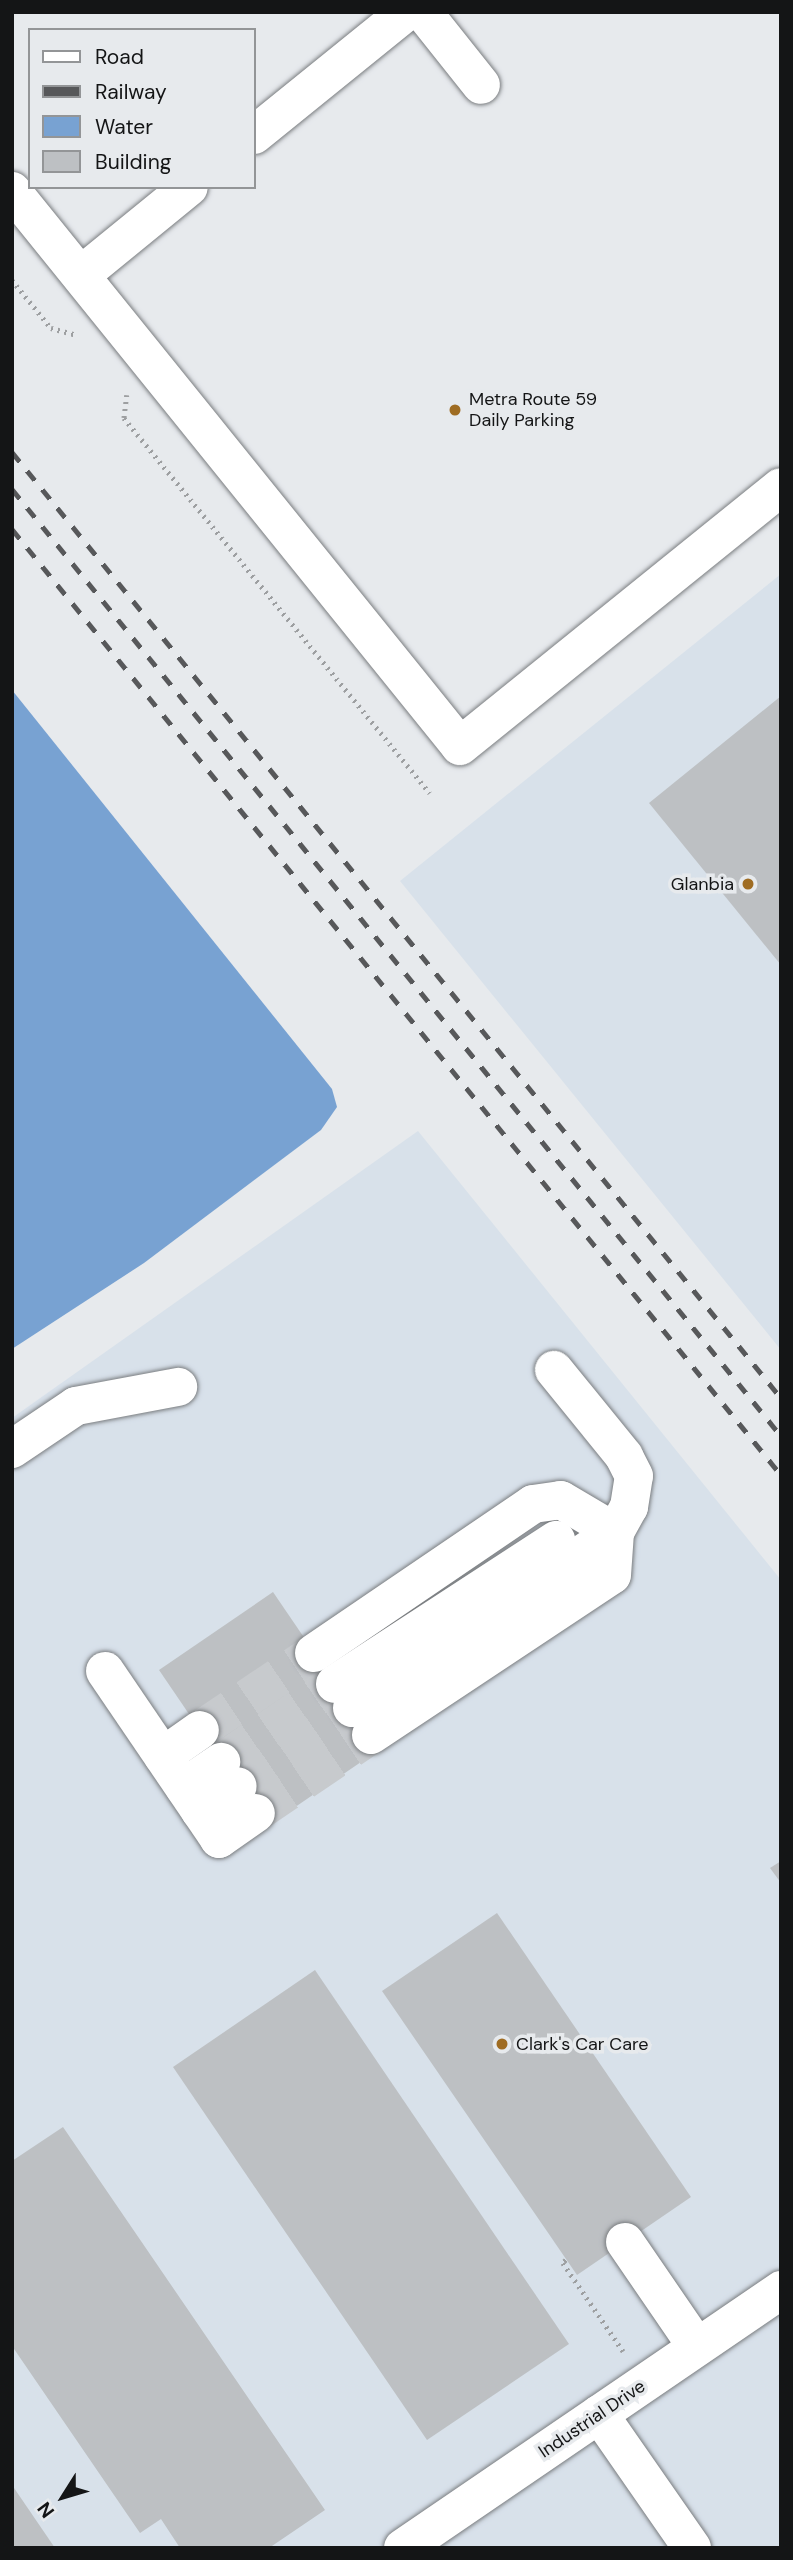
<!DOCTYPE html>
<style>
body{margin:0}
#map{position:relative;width:793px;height:2560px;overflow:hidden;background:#e7eaed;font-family:"DM Sans",sans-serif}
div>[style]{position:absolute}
.built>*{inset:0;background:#d8e1ea}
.water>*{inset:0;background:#78a2d2}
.building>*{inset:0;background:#bdc0c3}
.minor-tunnel>*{height:38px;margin-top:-19px;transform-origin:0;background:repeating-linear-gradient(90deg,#c7cacd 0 38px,transparent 0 57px)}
.path>*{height:4.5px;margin-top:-2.25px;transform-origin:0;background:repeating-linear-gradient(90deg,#9d9fa1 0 2px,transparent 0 7px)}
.roads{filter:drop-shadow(0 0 2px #7a7d80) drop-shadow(0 0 2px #7a7d80)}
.minor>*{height:38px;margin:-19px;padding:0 19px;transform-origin:19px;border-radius:19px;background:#fff}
.rail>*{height:5px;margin-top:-2.5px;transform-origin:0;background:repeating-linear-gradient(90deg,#57585a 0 12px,transparent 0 24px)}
.dots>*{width:19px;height:19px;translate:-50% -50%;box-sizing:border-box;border:4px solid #e7eaed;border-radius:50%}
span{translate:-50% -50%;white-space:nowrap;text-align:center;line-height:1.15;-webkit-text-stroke:7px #e7eaed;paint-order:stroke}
.poi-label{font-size:18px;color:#141516}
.left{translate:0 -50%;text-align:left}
.right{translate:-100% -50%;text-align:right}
.street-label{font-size:18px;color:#141516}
.frame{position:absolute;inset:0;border:14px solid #141516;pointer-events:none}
.legend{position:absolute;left:28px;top:28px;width:228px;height:161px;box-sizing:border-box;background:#e7eaed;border:2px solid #939597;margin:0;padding:9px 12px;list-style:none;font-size:21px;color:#141516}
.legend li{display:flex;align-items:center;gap:14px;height:35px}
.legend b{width:35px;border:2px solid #939597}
.north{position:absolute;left:28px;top:2462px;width:70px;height:70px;-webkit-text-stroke:5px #e7eaed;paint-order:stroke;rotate:233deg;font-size:19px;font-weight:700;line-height:28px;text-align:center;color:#141516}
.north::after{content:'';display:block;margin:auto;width:24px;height:32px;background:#141516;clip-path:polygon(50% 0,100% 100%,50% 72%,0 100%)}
</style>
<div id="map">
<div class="built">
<i style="clip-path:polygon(781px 574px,781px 1350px,400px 881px)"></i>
<i style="clip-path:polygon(418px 1131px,781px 1580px,781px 2548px,12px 2548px,12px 1418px)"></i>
</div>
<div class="water">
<i style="clip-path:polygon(12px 690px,332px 1089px,337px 1107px,321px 1130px,144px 1263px,12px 1349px)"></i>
</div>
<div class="building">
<i style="clip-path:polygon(781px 696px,781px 965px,649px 803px)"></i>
<i style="clip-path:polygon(273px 1592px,380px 1749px,266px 1827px,159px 1670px)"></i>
<i style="clip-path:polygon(781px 1861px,781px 1883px,770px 1868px)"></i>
<i style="clip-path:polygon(497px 1913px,691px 2197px,577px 2275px,382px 1991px)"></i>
<i style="clip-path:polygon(315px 1970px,569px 2344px,427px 2440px,173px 2067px)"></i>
<i style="clip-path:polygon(63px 2127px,325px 2510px,269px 2548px,180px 2548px,161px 2519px,140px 2533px,12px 2346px,12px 2161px)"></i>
<i style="clip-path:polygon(12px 2485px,55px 2548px,12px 2548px)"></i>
</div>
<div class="minor-tunnel">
<i style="left:200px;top:1730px;width:138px;rotate:-34deg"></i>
<i style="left:221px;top:1762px;width:138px;rotate:-34.4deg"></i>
<i style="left:238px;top:1786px;width:138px;rotate:-34.4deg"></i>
<i style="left:256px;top:1813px;width:139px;rotate:-34.1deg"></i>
</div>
<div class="path">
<i style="left:12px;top:280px;width:62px;rotate:50.9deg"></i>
<i style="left:51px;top:328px;width:27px;rotate:15deg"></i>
<i style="left:127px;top:395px;width:23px;rotate:97deg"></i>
<i style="left:124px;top:418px;width:484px;rotate:50.8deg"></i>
<i style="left:566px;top:2260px;width:4px;rotate:135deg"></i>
<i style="left:563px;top:2263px;width:107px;rotate:55.7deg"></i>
</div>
<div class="roads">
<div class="minor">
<i style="left:423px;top:12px;width:93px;rotate:51.5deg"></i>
<i style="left:254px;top:135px;width:196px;rotate:-39deg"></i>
<i style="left:12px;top:191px;width:713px;rotate:51.09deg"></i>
<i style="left:460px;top:746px;width:412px;rotate:-38.9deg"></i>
<i style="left:81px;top:275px;width:139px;rotate:-39.2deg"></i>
<i style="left:12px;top:1449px;width:77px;rotate:-33.9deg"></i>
<i style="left:76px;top:1406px;width:104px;rotate:-10.6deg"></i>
<i style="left:314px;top:1653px;width:265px;rotate:-34.2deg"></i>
<i style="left:533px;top:1504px;width:28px;rotate:-8deg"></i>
<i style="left:561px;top:1500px;width:63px;rotate:30.7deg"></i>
<i style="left:105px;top:1671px;width:203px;rotate:55.8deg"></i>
<i style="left:219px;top:1839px;width:45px;rotate:-35.1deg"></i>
<i style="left:335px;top:1684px;width:264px;rotate:-33.1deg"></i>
<i style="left:352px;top:1708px;width:316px;rotate:-33.8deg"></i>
<i style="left:371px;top:1735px;width:289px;rotate:-33.6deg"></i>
<i style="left:612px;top:1575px;width:43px;rotate:-86deg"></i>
<i style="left:615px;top:1532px;width:29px;rotate:-61deg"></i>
<i style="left:629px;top:1507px;width:31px;rotate:-81deg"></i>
<i style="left:634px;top:1476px;width:22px;rotate:-117deg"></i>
<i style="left:624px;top:1456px;width:111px;rotate:-129.1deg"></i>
<i style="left:163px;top:1756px;width:45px;rotate:-35.1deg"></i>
<i style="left:184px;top:1787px;width:45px;rotate:-34deg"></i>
<i style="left:200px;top:1811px;width:45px;rotate:-33.3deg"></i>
<i style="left:625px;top:2242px;width:127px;rotate:55.6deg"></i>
<i style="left:599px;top:2414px;width:163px;rotate:55.2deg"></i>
<i style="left:403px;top:2548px;width:458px;rotate:-34.3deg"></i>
</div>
</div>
<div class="rail">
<i style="left:12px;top:452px;width:1219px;rotate:50.89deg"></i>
<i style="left:12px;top:489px;width:1220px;rotate:50.92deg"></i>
<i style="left:12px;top:529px;width:1219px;rotate:50.89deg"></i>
</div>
<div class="dots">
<i style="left:455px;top:410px;background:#9f6c22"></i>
<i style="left:748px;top:884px;background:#9f6c22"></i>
<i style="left:502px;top:2044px;background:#9f6c22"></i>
</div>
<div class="poi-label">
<span class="left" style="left:469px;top:410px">Metra Route 59<br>Daily Parking</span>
<span class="right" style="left:734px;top:884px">Glanbia</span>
<span class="left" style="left:516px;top:2044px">Clark's Car Care</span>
</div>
<div class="street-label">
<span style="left:592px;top:2419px;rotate:-34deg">Industrial Drive</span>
</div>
<div class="frame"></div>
<ul class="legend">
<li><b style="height:9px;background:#fff"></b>Road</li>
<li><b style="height:9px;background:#57585a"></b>Railway</li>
<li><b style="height:19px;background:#78a2d2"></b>Water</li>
<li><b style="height:19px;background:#bdc0c3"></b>Building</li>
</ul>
<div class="north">N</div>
</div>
